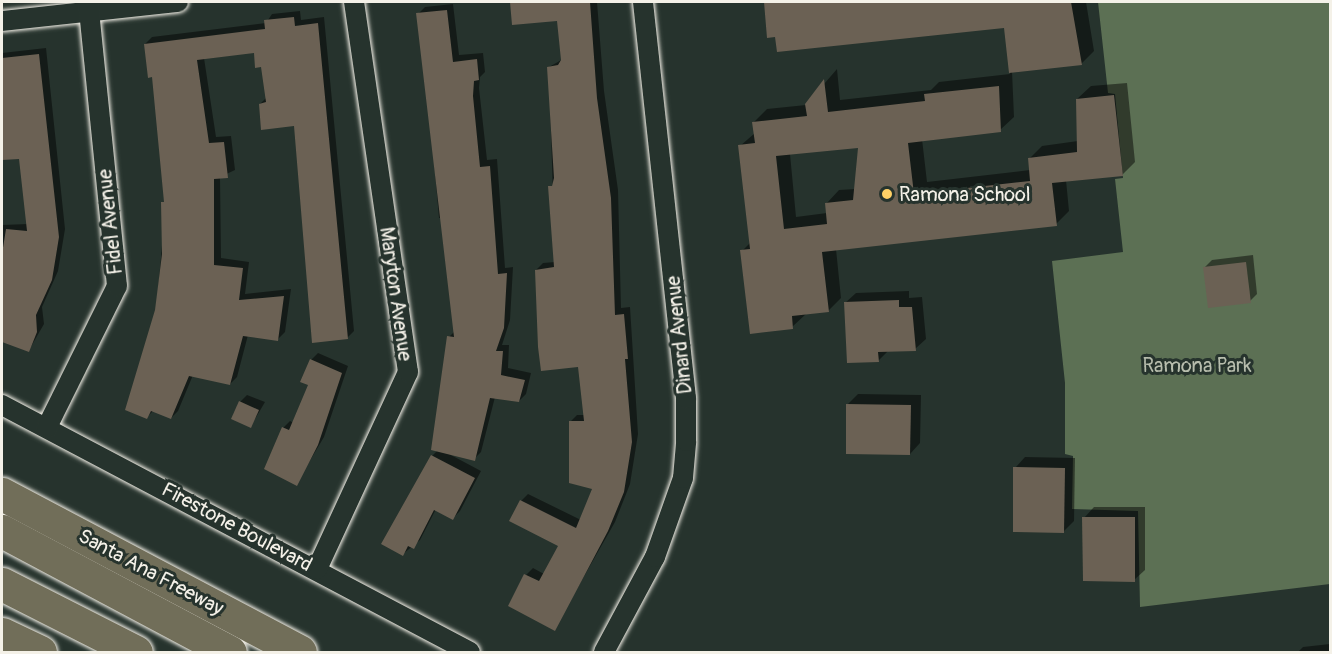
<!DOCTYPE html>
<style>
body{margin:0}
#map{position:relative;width:1332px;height:654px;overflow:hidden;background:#26332d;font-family:Pangolin,sans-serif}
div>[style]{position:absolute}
.green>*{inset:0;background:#5c7054}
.shadow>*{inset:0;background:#0007}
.building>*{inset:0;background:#6b6154}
.roads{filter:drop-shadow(0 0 2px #f4f1e8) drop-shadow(0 0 2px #f4f1e8)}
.street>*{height:20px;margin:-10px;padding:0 10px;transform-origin:10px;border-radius:10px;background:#26332d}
.highway>*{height:33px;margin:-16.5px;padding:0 16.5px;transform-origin:16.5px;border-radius:16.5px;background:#716e59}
.dots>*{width:16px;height:16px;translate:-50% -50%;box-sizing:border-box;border:3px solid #26332d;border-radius:50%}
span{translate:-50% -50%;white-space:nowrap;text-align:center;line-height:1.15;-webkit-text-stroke:6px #26332d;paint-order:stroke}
.poi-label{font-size:20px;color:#f4f1e8}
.left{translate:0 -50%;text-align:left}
.street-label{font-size:20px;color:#f4f1e8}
.park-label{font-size:20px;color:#b7bdad}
.frame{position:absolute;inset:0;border:3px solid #f4f1e8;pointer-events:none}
</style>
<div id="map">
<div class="green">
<i style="clip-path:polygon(1098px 2px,1330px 2px,1330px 584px,1140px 607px,1138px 511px,1072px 509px,1073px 456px,1065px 454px,1065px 383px,1052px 261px,1123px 252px,1115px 179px,1123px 178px,1115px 94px,1108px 93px)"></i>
</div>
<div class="shadow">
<i style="clip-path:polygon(513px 2px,597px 2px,604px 91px,618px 190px,621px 308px,630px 307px,638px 434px,630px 484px,615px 522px,554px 629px,526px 575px,533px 568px,544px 574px,560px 545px,521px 501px,528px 494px,581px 520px,594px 488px,570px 422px,577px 415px,585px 415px,580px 365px,536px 270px,543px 263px,555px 262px,549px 67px,563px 59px,558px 19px)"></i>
<i style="clip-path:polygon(evenodd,765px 2px,1086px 2px,1094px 51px,1081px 64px,1012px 71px,1014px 117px,1000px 130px,922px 139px,927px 182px,1030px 170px,1029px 159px,1042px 146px,1078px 141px,1077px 99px,1091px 86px,1127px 83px,1135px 162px,1122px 175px,1066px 180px,1069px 211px,1056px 224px,836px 249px,841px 298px,828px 311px,806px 314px,792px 327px,742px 251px,751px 242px,740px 146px,755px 133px,754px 122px,767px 109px,806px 105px,837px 69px,840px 100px,931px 90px,939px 82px,1010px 74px,1005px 26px,769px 36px,765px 2px,860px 146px,855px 189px,839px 190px,826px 204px,827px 213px,796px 217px,790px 154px,860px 146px)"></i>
<i style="clip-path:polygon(453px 4px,459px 55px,483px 53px,485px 72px,480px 77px,479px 88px,487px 160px,497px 159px,505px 268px,513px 267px,510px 320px,502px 345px,509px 345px,508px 368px,531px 373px,526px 394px,519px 401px,495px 397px,481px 452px,474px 459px,449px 454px,481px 471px,460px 511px,453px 518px,436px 509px,420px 540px,403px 554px,432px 456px,438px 450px,449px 337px,455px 331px,443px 218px,439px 218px,424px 46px,418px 14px,425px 7px)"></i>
<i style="clip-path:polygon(300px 11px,301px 20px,324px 17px,354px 331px,347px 338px,296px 124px,260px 104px,267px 97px,262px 65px,255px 52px,204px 58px,216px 137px,231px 136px,235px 170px,220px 177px,221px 258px,249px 262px,245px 294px,291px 289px,285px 332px,278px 339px,248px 335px,237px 377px,230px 384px,193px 375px,178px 411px,171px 418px,154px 410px,147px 417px,166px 200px,153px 76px,145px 44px,152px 37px,266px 23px,272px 14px)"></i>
<i style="clip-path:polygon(46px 48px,65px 229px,58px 271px,42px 307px,44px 324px,29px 350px,2px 340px,2px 225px,28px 224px,21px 157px,2px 159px,2px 53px)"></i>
<i style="clip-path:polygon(1253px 255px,1257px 294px,1250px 301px,1205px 267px,1212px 260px)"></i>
<i style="clip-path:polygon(909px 291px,909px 298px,922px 297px,926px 339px,915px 349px,889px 350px,878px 361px,845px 303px,856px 293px)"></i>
<i style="clip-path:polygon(318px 353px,348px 366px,324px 437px,296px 484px,283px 428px,290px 421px,294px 423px,310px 385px,311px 360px)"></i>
<i style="clip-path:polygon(858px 394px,921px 395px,920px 443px,910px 454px,848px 404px)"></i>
<i style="clip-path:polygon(247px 395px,265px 402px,251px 426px,240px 402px)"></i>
<i style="clip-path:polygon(1025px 457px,1075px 458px,1074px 521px,1064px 531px,1015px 468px)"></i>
<i style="clip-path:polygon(1094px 507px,1145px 507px,1145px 570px,1134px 580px,1084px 518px)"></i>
<i style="clip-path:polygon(1330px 644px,1330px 652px,1298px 652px,1303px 647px)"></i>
</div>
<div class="building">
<i style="clip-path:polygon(510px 2px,590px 2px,597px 98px,611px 198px,615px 315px,624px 314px,628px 359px,625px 359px,632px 442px,624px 492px,608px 531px,555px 631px,508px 606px,524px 574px,539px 581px,558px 546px,509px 521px,520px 500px,576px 528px,592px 489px,569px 483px,569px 421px,584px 421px,578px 367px,541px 371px,538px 347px,535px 270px,554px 267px,548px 186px,552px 186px,554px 178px,547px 67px,558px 65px,561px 60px,557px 21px,512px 25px)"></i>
<i style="clip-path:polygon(764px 2px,1071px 2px,1082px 65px,1009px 73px,1004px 28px,777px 52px,775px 37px,767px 38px)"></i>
<i style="clip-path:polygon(447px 10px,453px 62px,477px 59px,479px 80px,474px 81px,473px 96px,480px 167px,490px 166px,498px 274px,507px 273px,504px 328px,496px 351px,503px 351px,501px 375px,525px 380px,519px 402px,490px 398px,475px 461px,431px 450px,447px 336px,454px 337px,416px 13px)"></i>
<i style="clip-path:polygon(294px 17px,295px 26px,318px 23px,348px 339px,312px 343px,294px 126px,261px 130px,259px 104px,266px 102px,261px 67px,255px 68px,254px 53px,197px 60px,209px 143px,224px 142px,228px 178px,214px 179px,214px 265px,243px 268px,239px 300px,284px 296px,278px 341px,243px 336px,230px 385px,189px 376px,171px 419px,151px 411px,147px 419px,125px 410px,155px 310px,162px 254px,161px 202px,164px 202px,152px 77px,148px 78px,144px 44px,265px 29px,264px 20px)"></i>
<i style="clip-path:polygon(39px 54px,59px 237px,52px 280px,36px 315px,37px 332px,29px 352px,2px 342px,2px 254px,6px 229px,27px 231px,19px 159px,2px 160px,2px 58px)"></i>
<i style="clip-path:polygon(evenodd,824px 79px,828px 112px,925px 101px,924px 94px,999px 86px,1001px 132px,908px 143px,914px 194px,1030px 181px,1028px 158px,1077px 152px,1076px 99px,1114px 95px,1123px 176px,1052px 183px,1057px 226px,822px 252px,829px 312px,792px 316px,793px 329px,750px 334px,740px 250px,750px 249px,738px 145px,755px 143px,752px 122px,807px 116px,805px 104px,824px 79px,858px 148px,853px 200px,825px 203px,827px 224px,784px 229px,776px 156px,858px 148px)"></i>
<i style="clip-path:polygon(1246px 262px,1251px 303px,1208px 308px,1203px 267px)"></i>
<i style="clip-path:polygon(899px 300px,899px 307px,912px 307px,916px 351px,878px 352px,879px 362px,847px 363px,844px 302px)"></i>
<i style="clip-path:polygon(310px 359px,342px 373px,318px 445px,297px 486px,264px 469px,282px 427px,289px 430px,308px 385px,300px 382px)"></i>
<i style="clip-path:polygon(239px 401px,259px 410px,251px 428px,231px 419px)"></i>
<i style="clip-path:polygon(846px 404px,911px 405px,910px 455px,846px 454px)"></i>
<i style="clip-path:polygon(431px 455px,475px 478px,453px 520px,434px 510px,414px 549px,408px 546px,403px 556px,381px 544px)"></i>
<i style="clip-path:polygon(1013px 467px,1065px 468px,1064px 533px,1013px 532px)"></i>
<i style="clip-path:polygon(1082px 517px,1135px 517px,1135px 582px,1083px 581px)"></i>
</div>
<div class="roads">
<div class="street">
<i style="left:2px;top:21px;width:177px;rotate:-6.2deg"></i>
<i style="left:2px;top:405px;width:529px;rotate:27.82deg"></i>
<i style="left:47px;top:427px;width:157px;rotate:-63.6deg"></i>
<i style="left:117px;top:286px;width:285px;rotate:-95.8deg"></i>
<i style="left:317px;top:569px;width:217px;rotate:-65.2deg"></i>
<i style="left:408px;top:372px;width:374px;rotate:-98.3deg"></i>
<i style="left:604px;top:652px;width:108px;rotate:-61.8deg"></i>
<i style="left:655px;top:557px;width:84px;rotate:-70.5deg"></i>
<i style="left:683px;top:478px;width:37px;rotate:-85deg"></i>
<i style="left:686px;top:441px;width:43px;rotate:-90deg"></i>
<i style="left:686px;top:398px;width:398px;rotate:-96.2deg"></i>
</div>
<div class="highway">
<i style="left:2px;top:494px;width:337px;rotate:27.9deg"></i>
<i style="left:2px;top:531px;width:258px;rotate:28deg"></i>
<i style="left:2px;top:584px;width:150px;rotate:26.9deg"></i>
<i style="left:2px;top:634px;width:42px;rotate:25.3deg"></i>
</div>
</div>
<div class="dots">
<i style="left:887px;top:194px;background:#ffd166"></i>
</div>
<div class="poi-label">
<span class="left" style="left:899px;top:194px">Ramona School</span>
</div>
<div class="street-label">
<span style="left:110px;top:222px;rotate:-96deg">Fidel Avenue</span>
<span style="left:396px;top:294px;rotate:82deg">Maryton Avenue</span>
<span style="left:679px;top:335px;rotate:-96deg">Dinard Avenue</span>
<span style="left:237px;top:527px;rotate:28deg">Firestone Boulevard</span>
<span style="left:151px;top:572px;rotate:28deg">Santa Ana Freeway</span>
</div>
<div class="park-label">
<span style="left:1197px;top:365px">Ramona Park</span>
</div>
<div class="frame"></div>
</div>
